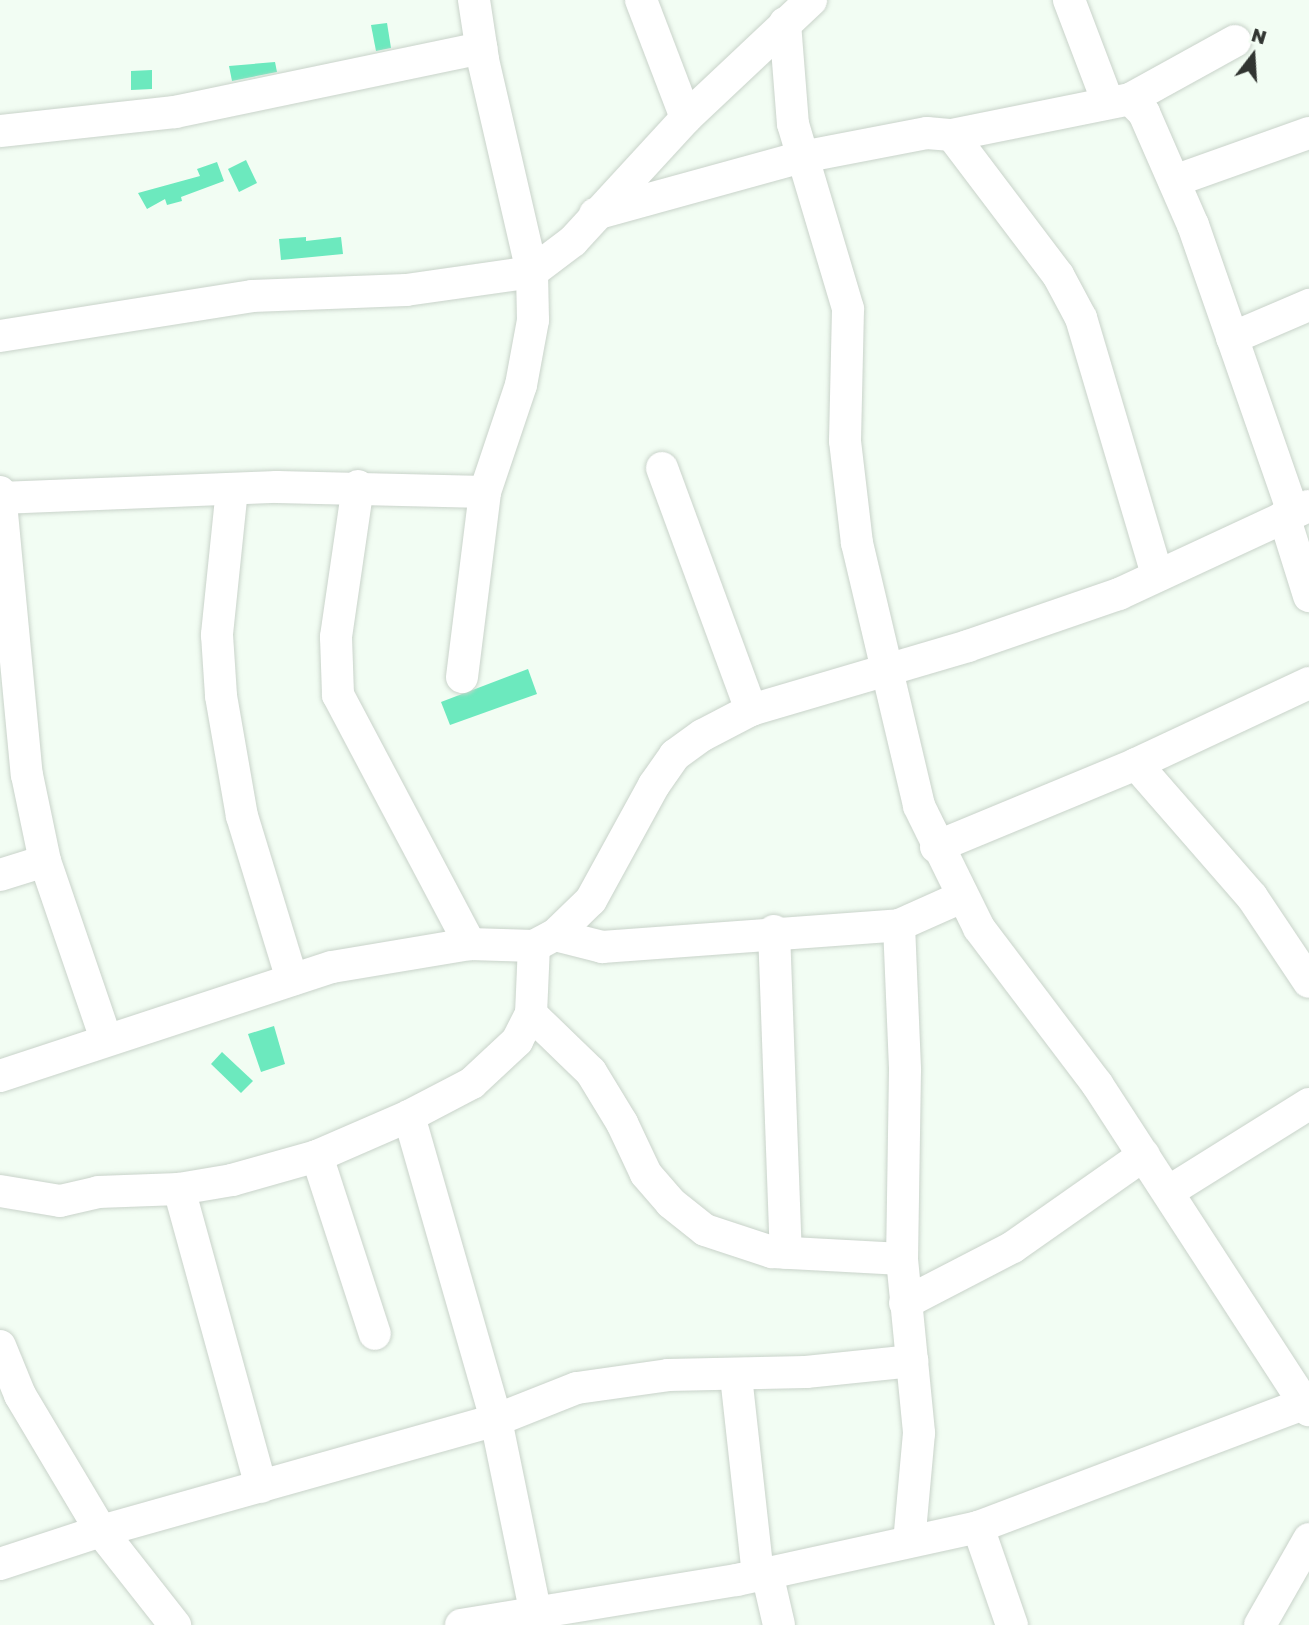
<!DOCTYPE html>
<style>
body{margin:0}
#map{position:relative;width:1309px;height:1625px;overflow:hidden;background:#f2fdf3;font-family:"Golos Text",sans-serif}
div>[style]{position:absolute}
.building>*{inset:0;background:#6ce9be}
.roads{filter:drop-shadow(0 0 2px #c9d3ca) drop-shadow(0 0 2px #c9d3ca)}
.minor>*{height:32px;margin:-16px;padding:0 16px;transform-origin:16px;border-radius:16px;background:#fff}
span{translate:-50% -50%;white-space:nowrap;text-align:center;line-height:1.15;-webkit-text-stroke:5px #f2fdf3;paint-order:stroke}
.north{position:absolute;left:1218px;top:21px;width:70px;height:70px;-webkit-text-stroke:5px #f2fdf3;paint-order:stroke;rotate:17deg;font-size:19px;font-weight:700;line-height:28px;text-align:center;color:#313531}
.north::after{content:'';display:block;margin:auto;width:24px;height:32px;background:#313531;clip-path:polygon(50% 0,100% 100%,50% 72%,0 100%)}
</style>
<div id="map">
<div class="building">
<i style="clip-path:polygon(387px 23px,391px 48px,376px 51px,371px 25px)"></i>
<i style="clip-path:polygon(275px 62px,277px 72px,232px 81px,229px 66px)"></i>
<i style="clip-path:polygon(152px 70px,152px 89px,131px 90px,131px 71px)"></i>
<i style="clip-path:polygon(246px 160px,257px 183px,239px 192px,228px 169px)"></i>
<i style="clip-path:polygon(217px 162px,224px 181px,181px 197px,182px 201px,167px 205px,165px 199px,147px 209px,138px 193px,200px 176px,197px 169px)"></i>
<i style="clip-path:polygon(306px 237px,306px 241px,341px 237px,343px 254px,281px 260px,279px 239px)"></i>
<i style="clip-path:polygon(528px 669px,537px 694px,450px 725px,441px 702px)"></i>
<i style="clip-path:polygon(274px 1026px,285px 1064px,261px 1072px,248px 1034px)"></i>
<i style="clip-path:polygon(222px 1052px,253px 1081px,241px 1093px,211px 1064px)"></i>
</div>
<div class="roads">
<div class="minor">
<i style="left:641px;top:0;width:126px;rotate:69.1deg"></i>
<i style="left:1069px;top:0;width:107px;rotate:69.2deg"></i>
<i style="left:785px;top:23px;width:101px;rotate:85.5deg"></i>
<i style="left:793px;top:124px;width:193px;rotate:73.4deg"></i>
<i style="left:848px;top:309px;width:132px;rotate:91.3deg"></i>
<i style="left:845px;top:441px;width:103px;rotate:83.3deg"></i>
<i style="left:857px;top:543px;width:270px;rotate:76.7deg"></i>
<i style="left:919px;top:806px;width:136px;rotate:63.8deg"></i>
<i style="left:979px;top:928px;width:196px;rotate:52.9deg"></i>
<i style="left:1097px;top:1084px;width:389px;rotate:57deg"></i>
<i style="left:1130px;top:99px;width:20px;rotate:45deg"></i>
<i style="left:1144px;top:113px;width:122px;rotate:66.4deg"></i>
<i style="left:1193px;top:225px;width:304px;rotate:70.8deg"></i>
<i style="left:0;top:131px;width:176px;rotate:-6.2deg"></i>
<i style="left:175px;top:112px;width:313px;rotate:-11.8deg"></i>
<i style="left:952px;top:135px;width:176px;rotate:52.9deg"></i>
<i style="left:1058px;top:275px;width:49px;rotate:61.9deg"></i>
<i style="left:1081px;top:318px;width:268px;rotate:73.5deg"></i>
<i style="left:1174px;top:181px;width:143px;rotate:-19.6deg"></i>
<i style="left:595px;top:214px;width:215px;rotate:-15.4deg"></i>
<i style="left:802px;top:157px;width:127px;rotate:-10.9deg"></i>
<i style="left:927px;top:133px;width:25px;rotate:5deg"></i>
<i style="left:952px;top:135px;width:182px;rotate:-11.4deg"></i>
<i style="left:1130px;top:99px;width:120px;rotate:-28.9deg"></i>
<i style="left:0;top:336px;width:255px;rotate:-9deg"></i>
<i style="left:252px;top:296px;width:154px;rotate:-2.2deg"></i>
<i style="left:406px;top:290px;width:127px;rotate:-8.1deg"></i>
<i style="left:532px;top:272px;width:51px;rotate:-37.1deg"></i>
<i style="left:573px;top:241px;width:167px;rotate:-47.4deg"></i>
<i style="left:686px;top:118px;width:172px;rotate:-43.3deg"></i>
<i style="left:1232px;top:338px;width:84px;rotate:-23.2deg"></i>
<i style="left:662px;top:468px;width:258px;rotate:69.8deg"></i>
<i style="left:358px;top:486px;width:153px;rotate:98.3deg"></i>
<i style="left:336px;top:637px;width:58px;rotate:88deg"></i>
<i style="left:338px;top:695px;width:282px;rotate:62.1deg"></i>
<i style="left:232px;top:489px;width:147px;rotate:95.9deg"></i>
<i style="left:217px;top:635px;width:61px;rotate:86.2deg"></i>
<i style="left:221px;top:696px;width:122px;rotate:80.1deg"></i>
<i style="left:242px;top:816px;width:171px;rotate:73deg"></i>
<i style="left:0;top:492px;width:284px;rotate:84.6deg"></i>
<i style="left:27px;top:775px;width:88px;rotate:78.2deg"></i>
<i style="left:45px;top:861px;width:188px;rotate:71.1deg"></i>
<i style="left:0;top:498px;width:277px;rotate:-2.3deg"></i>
<i style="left:277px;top:487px;width:208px;rotate:1.4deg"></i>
<i style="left:1284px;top:516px;width:84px;rotate:72.6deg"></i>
<i style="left:462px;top:677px;width:186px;rotate:-82.9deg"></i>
<i style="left:485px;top:492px;width:113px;rotate:-71.4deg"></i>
<i style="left:521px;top:385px;width:66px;rotate:-79.5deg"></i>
<i style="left:533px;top:320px;width:48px;rotate:-91.2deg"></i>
<i style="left:532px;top:272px;width:219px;rotate:-103deg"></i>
<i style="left:483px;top:59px;width:60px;rotate:-98.7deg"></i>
<i style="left:1136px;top:764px;width:176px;rotate:48.9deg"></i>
<i style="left:1252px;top:897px;width:102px;rotate:56.2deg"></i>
<i style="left:936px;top:847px;width:217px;rotate:-22.5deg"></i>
<i style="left:1136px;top:764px;width:191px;rotate:-25.1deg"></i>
<i style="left:0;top:875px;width:47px;rotate:-17.3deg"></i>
<i style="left:899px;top:925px;width:145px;rotate:87.6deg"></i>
<i style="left:905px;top:1070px;width:189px;rotate:90.9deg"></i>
<i style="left:902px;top:1259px;width:175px;rotate:84.4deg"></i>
<i style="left:919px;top:1433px;width:109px;rotate:95.2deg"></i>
<i style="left:774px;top:931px;width:322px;rotate:87.9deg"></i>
<i style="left:555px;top:935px;width:49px;rotate:14.3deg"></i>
<i style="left:602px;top:947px;width:298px;rotate:-4.2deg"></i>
<i style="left:899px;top:925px;width:69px;rotate:-24deg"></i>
<i style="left:531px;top:1014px;width:83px;rotate:44deg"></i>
<i style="left:591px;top:1072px;width:60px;rotate:58.7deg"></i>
<i style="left:622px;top:1123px;width:56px;rotate:64.8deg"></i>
<i style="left:646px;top:1174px;width:38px;rotate:49deg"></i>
<i style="left:671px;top:1203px;width:43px;rotate:38.5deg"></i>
<i style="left:705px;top:1230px;width:71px;rotate:18.2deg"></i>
<i style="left:772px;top:1252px;width:130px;rotate:3.1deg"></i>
<i style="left:0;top:1076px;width:349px;rotate:-18.2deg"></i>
<i style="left:332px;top:967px;width:140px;rotate:-9.5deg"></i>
<i style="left:470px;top:944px;width:64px;rotate:1.8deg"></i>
<i style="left:534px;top:946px;width:24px;rotate:-28deg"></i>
<i style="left:555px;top:935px;width:50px;rotate:-44.2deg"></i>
<i style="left:591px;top:900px;width:131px;rotate:-61.3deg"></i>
<i style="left:654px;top:785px;width:37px;rotate:-55deg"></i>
<i style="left:675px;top:755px;width:34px;rotate:-36deg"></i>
<i style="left:703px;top:735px;width:54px;rotate:-27.5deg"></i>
<i style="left:751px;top:710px;width:226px;rotate:-16.4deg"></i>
<i style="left:968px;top:646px;width:160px;rotate:-19deg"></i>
<i style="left:1119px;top:594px;width:209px;rotate:-24.9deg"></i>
<i style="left:409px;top:1116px;width:316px;rotate:74deg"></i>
<i style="left:496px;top:1420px;width:199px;rotate:78.4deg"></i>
<i style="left:317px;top:1156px;width:187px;rotate:72deg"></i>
<i style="left:179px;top:1189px;width:309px;rotate:74.6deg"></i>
<i style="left:0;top:1191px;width:61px;rotate:9.5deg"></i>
<i style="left:60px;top:1201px;width:39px;rotate:-13deg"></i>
<i style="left:98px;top:1192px;width:81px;rotate:-2.1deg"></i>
<i style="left:179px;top:1189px;width:54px;rotate:-9.6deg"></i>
<i style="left:232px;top:1180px;width:88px;rotate:-15.8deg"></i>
<i style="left:317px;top:1156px;width:100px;rotate:-23.5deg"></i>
<i style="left:409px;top:1116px;width:71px;rotate:-27.6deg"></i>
<i style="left:472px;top:1083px;width:62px;rotate:-43deg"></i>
<i style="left:517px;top:1041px;width:30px;rotate:-63deg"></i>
<i style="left:531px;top:1014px;width:68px;rotate:-87.5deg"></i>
<i style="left:1168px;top:1192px;width:166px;rotate:-32deg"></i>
<i style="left:905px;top:1303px;width:122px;rotate:-27.4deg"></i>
<i style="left:1013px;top:1247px;width:160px;rotate:-35.1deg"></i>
<i style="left:0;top:1346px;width:53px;rotate:67.8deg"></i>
<i style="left:20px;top:1395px;width:158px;rotate:59.2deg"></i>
<i style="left:101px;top:1531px;width:120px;rotate:51.8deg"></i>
<i style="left:736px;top:1376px;width:200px;rotate:83.7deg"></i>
<i style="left:978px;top:1527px;width:104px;rotate:70.9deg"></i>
<i style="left:0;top:1564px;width:106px;rotate:-18.1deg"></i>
<i style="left:101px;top:1531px;width:410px;rotate:-15.7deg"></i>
<i style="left:496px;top:1420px;width:87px;rotate:-21.6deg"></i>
<i style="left:577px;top:1388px;width:92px;rotate:-8.1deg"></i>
<i style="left:668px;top:1375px;width:138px;rotate:-1.2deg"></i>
<i style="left:806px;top:1372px;width:107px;rotate:-5.9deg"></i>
<i style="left:767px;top:1573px;width:53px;rotate:77deg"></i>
<i style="left:461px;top:1625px;width:280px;rotate:-9.3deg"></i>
<i style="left:737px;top:1580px;width:247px;rotate:-12.4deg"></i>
<i style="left:978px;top:1527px;width:348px;rotate:-20.7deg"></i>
<i style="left:1260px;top:1625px;width:99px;rotate:-60.3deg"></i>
</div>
</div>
<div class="north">N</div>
</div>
